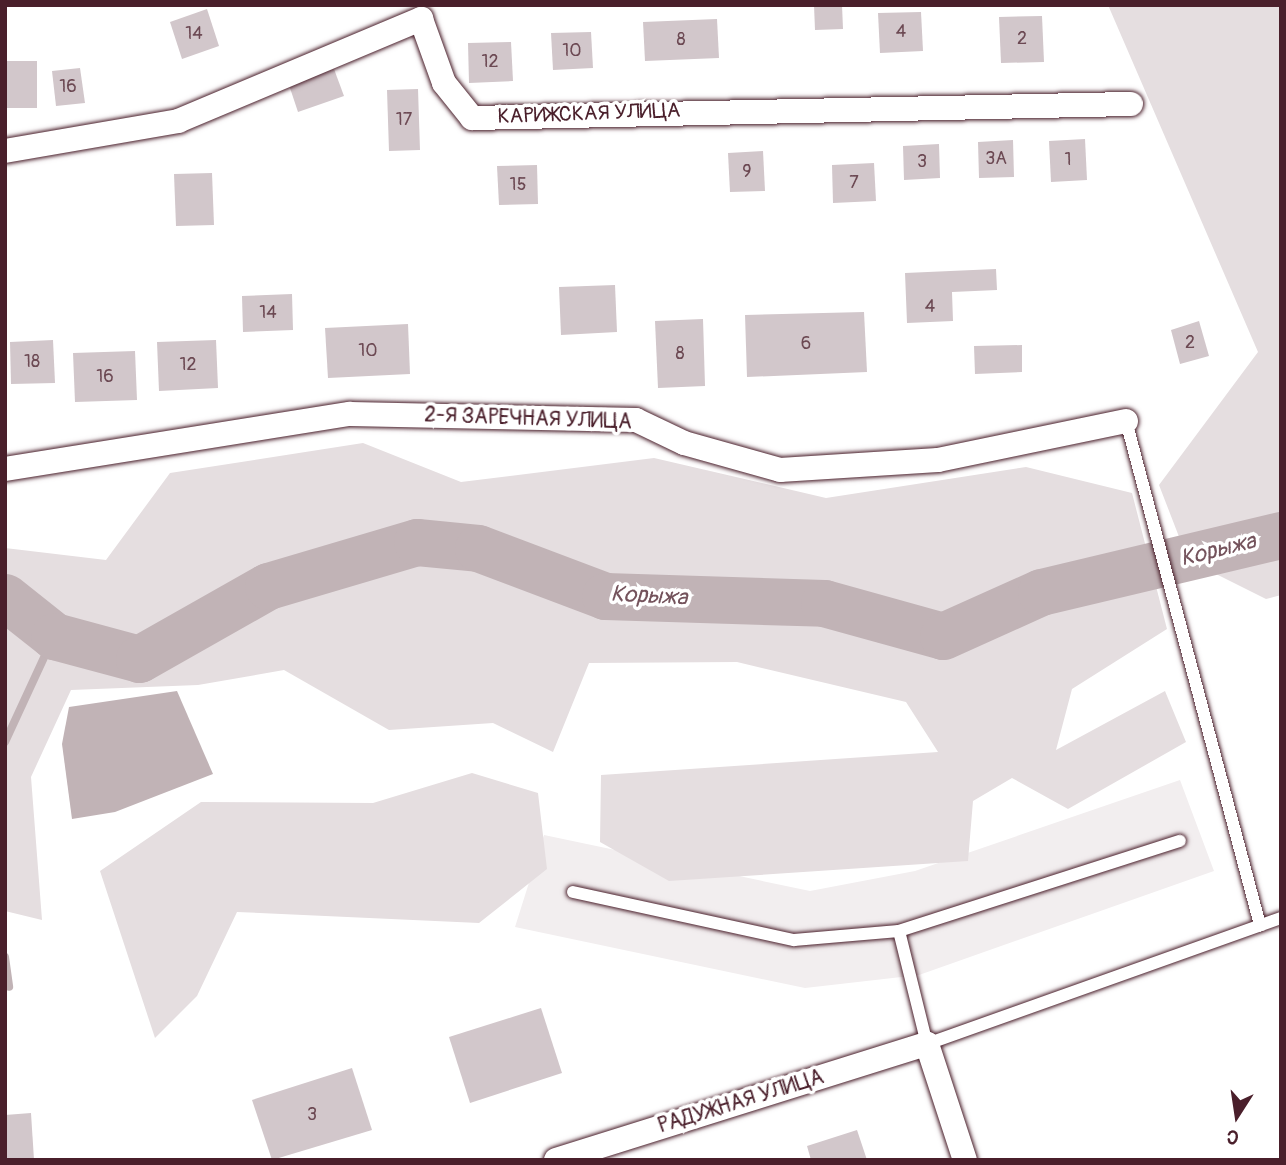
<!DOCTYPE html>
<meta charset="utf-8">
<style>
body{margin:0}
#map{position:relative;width:1286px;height:1165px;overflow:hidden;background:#fff;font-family:Pangolin,sans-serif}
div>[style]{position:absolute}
.built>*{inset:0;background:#f2eeef}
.green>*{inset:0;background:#e5dee0}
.water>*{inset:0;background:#c1b3b6}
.stream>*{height:8px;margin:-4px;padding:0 4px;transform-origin:4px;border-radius:4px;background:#c1b3b6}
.river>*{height:47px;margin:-23.5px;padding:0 23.5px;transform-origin:23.5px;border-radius:23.5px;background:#c1b3b6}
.building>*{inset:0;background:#d2c7cb}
.roads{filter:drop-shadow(0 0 2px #4a1f2b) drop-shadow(0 0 2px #4a1f2b)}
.service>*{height:12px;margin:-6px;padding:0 6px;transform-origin:6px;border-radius:6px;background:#fff}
.minor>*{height:24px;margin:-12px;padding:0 12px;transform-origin:12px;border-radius:12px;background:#fff}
span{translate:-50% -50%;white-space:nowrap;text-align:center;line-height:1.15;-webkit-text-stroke:7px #fff;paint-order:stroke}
.number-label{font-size:18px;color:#6c4953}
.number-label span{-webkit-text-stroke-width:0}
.street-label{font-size:21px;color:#4a1f2b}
.water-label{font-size:23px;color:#74535c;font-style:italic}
.frame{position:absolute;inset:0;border:7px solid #4a1f2b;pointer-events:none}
.north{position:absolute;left:1202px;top:1081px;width:70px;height:70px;-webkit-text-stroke:5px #fff;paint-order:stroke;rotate:192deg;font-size:19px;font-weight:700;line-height:28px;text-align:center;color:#4a1f2b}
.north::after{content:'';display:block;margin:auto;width:24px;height:32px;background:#4a1f2b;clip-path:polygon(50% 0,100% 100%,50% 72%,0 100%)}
</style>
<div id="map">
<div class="built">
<i style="clip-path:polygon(1180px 780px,1214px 871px,919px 975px,805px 988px,515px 927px,544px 835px,810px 891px,915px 871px)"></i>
</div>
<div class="green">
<i style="clip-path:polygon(1108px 5px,1281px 5px,1281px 595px,1266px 599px,1188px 560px,1159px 485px,1258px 352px)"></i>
<i style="clip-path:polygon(363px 443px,461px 482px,654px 458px,826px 498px,1026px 467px,1132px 493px,1167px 629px,1072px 689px,1056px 750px,1165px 691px,1186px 742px,1068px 809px,1012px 778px,973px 801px,968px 861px,669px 881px,600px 842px,601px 775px,938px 752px,906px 702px,737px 662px,589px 663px,553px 752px,493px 723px,389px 730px,284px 670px,198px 685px,71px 690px,31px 777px,42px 920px,5px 911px,5px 548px,106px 560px,170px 473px)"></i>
<i style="clip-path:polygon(472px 773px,538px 793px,547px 869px,479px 923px,237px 912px,197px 996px,155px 1038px,100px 871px,201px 802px,373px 803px)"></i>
</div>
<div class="water">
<i style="clip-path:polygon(177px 691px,213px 774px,115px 812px,72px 819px,62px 744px,69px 707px)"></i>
</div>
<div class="stream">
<i style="left:5px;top:742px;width:117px;rotate:-65.2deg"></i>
<i style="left:5px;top:957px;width:30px;rotate:82deg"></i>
</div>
<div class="river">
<i style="left:5px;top:597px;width:63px;rotate:38.5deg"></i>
<i style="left:54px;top:636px;width:88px;rotate:15.1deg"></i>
<i style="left:139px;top:659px;width:148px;rotate:-29.5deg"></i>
<i style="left:268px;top:586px;width:155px;rotate:-16.5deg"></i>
<i style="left:417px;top:542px;width:61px;rotate:5.6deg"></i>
<i style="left:478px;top:548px;width:136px;rotate:20.7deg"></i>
<i style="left:605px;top:596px;width:219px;rotate:1.8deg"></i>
<i style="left:824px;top:603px;width:123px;rotate:15.5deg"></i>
<i style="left:943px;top:636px;width:107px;rotate:-24.2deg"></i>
<i style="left:1041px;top:592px;width:247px;rotate:-13.4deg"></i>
</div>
<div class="building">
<i style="clip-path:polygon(814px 5px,842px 5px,843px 29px,815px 30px)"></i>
<i style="clip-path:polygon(207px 9px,219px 46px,182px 59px,170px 22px)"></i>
<i style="clip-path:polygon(921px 12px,923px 51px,880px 53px,878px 13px)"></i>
<i style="clip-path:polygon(1042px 16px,1044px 62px,1001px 63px,999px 17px)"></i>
<i style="clip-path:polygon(717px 19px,719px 58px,645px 61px,643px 22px)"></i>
<i style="clip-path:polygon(591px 32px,593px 68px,553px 70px,551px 33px)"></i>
<i style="clip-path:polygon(511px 42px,513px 81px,469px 83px,468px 43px)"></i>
<i style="clip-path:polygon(5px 61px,37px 61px,37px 108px,5px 108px)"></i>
<i style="clip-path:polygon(80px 68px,85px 103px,56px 106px,52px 71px)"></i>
<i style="clip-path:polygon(334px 69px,344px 96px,298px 112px,289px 85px)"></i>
<i style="clip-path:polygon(418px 89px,420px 150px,389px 151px,387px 90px)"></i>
<i style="clip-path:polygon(1085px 139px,1087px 180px,1051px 182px,1049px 141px)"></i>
<i style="clip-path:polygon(1013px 140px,1014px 177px,979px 178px,978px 142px)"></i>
<i style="clip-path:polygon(939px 144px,940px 178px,904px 180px,903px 146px)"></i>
<i style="clip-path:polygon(763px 151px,765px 191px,730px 192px,728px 153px)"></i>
<i style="clip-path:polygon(874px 163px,876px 201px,833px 203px,832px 165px)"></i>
<i style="clip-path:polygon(537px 165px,538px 204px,499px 205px,497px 166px)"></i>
<i style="clip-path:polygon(212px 173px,214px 225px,176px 226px,174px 174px)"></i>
<i style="clip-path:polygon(996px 269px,997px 290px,952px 292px,953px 321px,907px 323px,905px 273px)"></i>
<i style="clip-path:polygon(615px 285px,617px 332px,561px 335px,559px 287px)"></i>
<i style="clip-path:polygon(292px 294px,293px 330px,243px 332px,242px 296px)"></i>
<i style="clip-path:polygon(864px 312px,867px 372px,747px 377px,745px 315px)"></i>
<i style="clip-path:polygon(703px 319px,705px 386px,658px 388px,655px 321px)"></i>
<i style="clip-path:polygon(1199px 321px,1209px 356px,1180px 364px,1171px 330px)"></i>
<i style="clip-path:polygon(408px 324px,410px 374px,328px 378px,325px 328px)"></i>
<i style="clip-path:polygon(53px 340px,55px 383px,11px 384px,10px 342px)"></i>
<i style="clip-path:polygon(216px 340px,218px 388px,159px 391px,157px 342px)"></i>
<i style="clip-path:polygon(1022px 345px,1022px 372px,975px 374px,974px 346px)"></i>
<i style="clip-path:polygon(135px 351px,137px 400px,75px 402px,73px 353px)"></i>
<i style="clip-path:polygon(541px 1008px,562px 1073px,470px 1103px,449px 1037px)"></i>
<i style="clip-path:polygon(352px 1068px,372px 1130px,272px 1160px,252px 1100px)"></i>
<i style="clip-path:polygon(31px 1113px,34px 1160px,5px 1160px,5px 1115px)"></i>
<i style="clip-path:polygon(857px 1130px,867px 1160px,811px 1160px,807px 1146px)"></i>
</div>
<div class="roads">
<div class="service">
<i style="left:1126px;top:421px;width:522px;rotate:75.11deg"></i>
<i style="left:573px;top:892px;width:226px;rotate:12.3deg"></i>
<i style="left:794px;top:940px;width:105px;rotate:-4.9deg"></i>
<i style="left:899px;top:931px;width:295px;rotate:-17.8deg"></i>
<i style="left:899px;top:931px;width:116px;rotate:76.1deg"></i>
<i style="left:927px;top:1044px;width:376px;rotate:-19.6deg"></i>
</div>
<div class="minor">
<i style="left:5px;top:151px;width:176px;rotate:-9.8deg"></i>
<i style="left:178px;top:121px;width:264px;rotate:-22.8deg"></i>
<i style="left:421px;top:19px;width:68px;rotate:70.2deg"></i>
<i style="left:444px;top:83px;width:45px;rotate:51.3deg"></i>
<i style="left:472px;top:118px;width:659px;rotate:-1.22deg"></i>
<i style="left:5px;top:469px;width:349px;rotate:-9.1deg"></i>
<i style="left:350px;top:414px;width:286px;rotate:1.2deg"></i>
<i style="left:636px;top:420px;width:53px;rotate:25.6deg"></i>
<i style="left:684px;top:443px;width:100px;rotate:15.7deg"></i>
<i style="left:780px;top:470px;width:158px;rotate:-3.6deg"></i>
<i style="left:938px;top:460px;width:192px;rotate:-11.7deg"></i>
<i style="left:556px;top:1160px;width:389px;rotate:-17.4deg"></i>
<i style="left:927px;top:1044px;width:122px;rotate:71.9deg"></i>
</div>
</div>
<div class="number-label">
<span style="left:901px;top:32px">4</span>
<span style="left:194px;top:34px">14</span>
<span style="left:1022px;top:39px">2</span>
<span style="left:681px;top:40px">8</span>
<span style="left:572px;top:51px">10</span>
<span style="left:490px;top:62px">12</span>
<span style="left:68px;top:87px">16</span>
<span style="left:404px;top:120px">17</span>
<span style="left:996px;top:159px">3А</span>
<span style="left:1068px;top:160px">1</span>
<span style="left:922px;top:162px">3</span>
<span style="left:747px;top:172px">9</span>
<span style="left:854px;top:183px">7</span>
<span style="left:518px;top:185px">15</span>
<span style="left:930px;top:307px">4</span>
<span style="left:268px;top:313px">14</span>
<span style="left:1190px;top:343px">2</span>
<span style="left:806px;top:344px">6</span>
<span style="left:368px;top:351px">10</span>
<span style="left:680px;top:354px">8</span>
<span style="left:32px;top:362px">18</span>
<span style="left:188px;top:365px">12</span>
<span style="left:105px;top:377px">16</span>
<span style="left:312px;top:1115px">3</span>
</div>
<div class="street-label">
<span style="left:589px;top:114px;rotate:-2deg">КАРИЖСКАЯ УЛИЦА</span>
<span style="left:528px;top:419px;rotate:2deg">2-Я ЗАРЕЧНАЯ УЛИЦА</span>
<span style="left:741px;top:1102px;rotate:-17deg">РАДУЖНАЯ УЛИЦА</span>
</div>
<div class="water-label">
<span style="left:1218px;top:550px;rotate:-14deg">Корыжа</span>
<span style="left:649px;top:596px;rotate:3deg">Корыжа</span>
</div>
<div class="frame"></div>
<div class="north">С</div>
</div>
